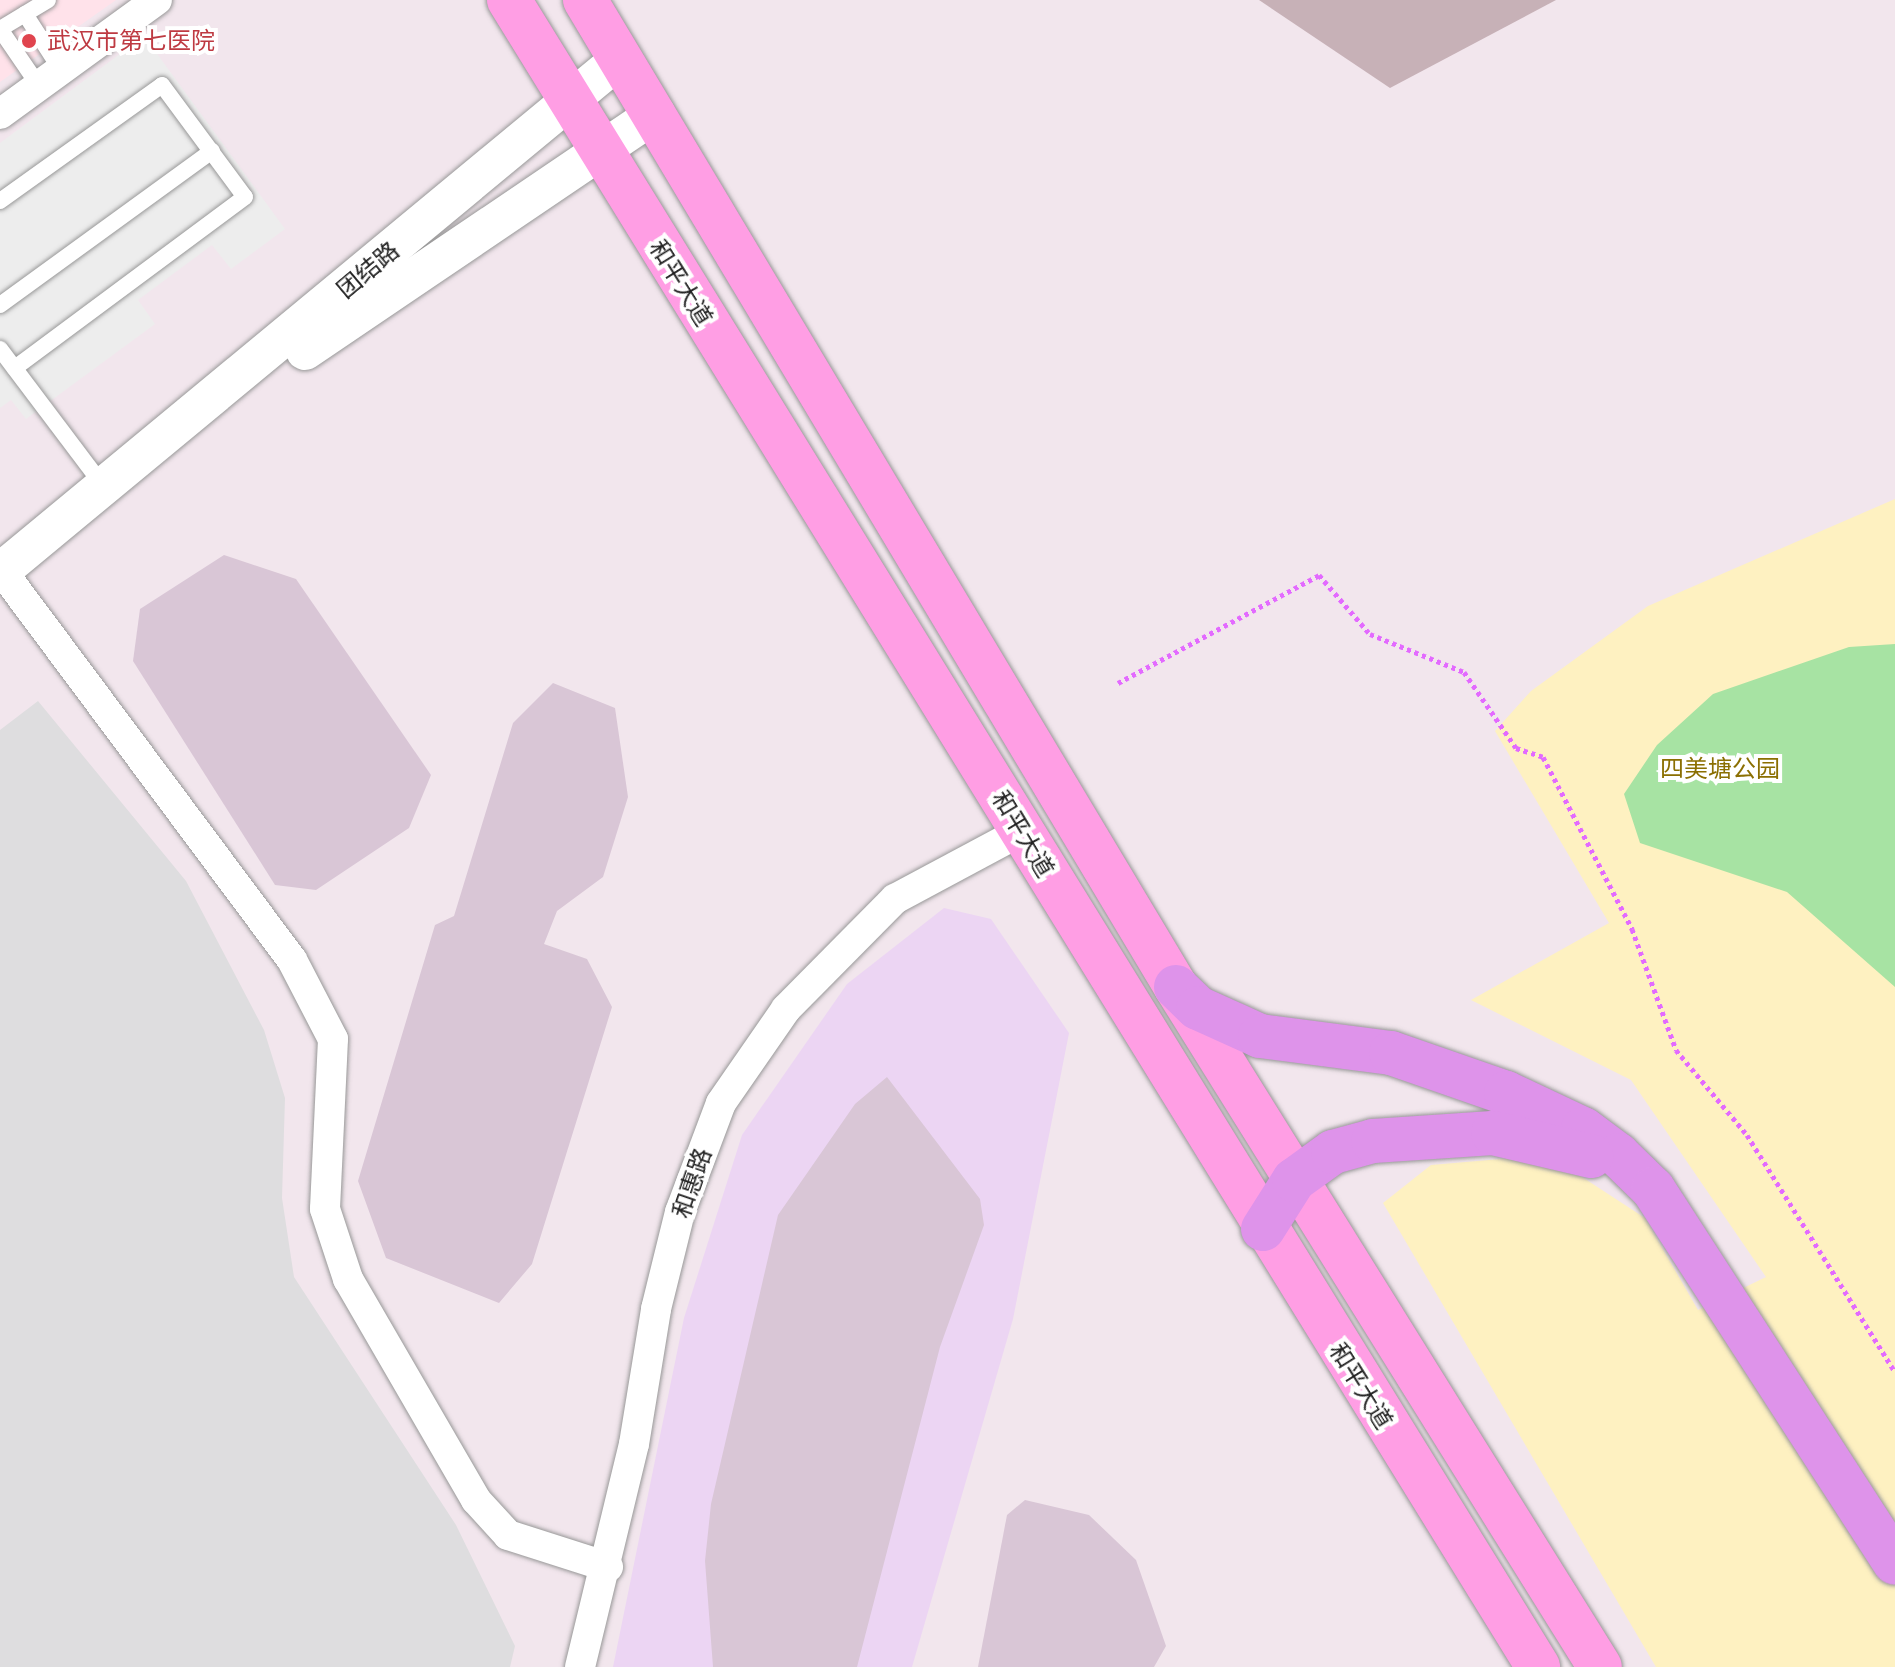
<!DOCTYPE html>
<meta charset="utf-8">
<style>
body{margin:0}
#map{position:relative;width:1895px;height:1667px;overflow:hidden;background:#f2e6ed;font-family:"PT Sans","Noto Sans SC",sans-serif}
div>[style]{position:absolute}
.residential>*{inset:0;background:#dedddf}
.commercial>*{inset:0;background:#ecd5f3}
.education>*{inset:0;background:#ffe2ea}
.construction>*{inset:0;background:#c7b1b7}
.park>*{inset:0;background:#fef1c1}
.parking>*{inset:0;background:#ededed}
.water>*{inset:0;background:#a7e3a3}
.building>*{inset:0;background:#d9c6d6}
.path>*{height:5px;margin-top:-2.5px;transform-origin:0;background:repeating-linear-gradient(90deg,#e36aff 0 4px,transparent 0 8px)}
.roads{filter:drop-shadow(0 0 2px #989898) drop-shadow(0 0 2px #989898)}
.service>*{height:16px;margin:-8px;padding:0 8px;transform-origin:8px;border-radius:8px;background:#fff}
.minor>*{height:30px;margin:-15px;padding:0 15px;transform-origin:15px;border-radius:15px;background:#fff}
.tertiary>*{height:38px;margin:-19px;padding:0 19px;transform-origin:19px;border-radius:19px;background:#fff}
.primary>*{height:44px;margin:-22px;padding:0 22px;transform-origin:22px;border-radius:22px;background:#ff9ee4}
.trunk>*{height:44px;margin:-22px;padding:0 22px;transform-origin:22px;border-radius:22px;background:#de93ea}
.dots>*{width:22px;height:22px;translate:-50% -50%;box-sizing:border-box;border:4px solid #fff;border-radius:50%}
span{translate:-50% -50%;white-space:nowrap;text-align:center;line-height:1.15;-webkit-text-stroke:8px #fff;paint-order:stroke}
.health-label{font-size:24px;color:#be3a42}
.left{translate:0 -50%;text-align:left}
.street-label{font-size:24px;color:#212121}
.park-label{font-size:24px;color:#8b6f02}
</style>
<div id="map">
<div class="residential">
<i style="clip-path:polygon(38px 701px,186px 881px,264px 1030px,285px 1098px,282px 1198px,294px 1277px,456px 1525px,515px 1646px,510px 1667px,0 1667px,0 730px)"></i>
</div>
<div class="commercial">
<i style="clip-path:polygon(944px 908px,991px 919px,1069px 1033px,1013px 1319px,912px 1667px,613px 1667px,684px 1318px,742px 1135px,847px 984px)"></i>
</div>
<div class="education">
<i style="clip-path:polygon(0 0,116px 0,0 82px)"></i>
</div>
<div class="construction">
<i style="clip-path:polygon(1259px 0,1556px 0,1390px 88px)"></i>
</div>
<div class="park">
<i style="clip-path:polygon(1895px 499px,1895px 1667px,1656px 1667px,1383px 1203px,1431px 1165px,1512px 1158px,1579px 1175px,1645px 1218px,1698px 1310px,1766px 1277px,1631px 1080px,1471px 1000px,1609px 923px,1495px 731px,1531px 691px,1648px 606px)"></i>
</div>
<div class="parking">
<i style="clip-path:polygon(144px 36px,285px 229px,231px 269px,212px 245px,138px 300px,155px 324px,26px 419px,11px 400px,0 408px,0 143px)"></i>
</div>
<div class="water">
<i style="clip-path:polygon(1895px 644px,1895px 987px,1787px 892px,1640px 843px,1624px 794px,1657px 745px,1713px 694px,1849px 647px)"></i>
</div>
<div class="building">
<i style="clip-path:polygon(224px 555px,296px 579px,431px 775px,409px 828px,316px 890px,275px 885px,133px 661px,140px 609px)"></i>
<i style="clip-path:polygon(553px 683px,615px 708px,628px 797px,603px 877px,557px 911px,544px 944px,587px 959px,612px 1007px,532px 1264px,499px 1303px,386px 1258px,358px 1181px,435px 925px,454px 916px,513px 723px)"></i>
<i style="clip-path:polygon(887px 1077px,980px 1199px,984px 1225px,940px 1347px,857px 1667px,713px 1667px,705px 1561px,711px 1504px,778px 1215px,855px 1104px)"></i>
<i style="clip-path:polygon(1025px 1500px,1089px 1515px,1136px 1560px,1166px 1646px,1154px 1667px,978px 1667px,1007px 1515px)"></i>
</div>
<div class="path">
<i style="left:1118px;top:683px;width:228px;rotate:-28.2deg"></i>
<i style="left:1319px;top:575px;width:78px;rotate:49.2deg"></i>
<i style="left:1370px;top:634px;width:101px;rotate:22deg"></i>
<i style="left:1464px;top:672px;width:92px;rotate:55.6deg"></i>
<i style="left:1516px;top:748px;width:28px;rotate:18deg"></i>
<i style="left:1543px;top:757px;width:194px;rotate:62.6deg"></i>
<i style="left:1632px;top:929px;width:129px;rotate:70deg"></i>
<i style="left:1676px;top:1050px;width:111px;rotate:50.1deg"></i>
<i style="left:1747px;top:1135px;width:279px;rotate:58deg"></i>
</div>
<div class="roads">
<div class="service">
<i style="left:25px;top:14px;width:67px;rotate:57.3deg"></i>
<i style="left:39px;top:86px;width:69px;rotate:-124.4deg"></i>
<i style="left:0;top:29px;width:56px;rotate:-31.1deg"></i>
<i style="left:0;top:201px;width:199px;rotate:-35.6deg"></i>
<i style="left:162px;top:85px;width:139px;rotate:53.5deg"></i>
<i style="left:245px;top:197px;width:287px;rotate:143.4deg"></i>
<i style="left:0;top:305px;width:262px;rotate:-36deg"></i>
<i style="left:0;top:349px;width:173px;rotate:53deg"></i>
</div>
<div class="minor">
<i style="left:0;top:114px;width:194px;rotate:-36deg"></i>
<i style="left:2px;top:571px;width:485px;rotate:53.3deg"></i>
<i style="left:292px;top:960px;width:89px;rotate:62.6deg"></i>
<i style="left:333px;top:1039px;width:170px;rotate:92.7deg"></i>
<i style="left:325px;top:1209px;width:74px;rotate:71.8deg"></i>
<i style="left:348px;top:1279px;width:255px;rotate:59.9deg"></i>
<i style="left:476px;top:1500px;width:47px;rotate:47.6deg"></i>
<i style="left:508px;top:1535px;width:105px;rotate:17.7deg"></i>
<i style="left:580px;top:1667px;width:229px;rotate:-76.4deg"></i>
<i style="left:634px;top:1444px;width:137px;rotate:-80.7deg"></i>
<i style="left:656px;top:1309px;width:100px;rotate:-76.1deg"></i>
<i style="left:680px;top:1212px;width:116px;rotate:-69.4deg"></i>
<i style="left:721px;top:1103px;width:114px;rotate:-55.3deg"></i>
<i style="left:786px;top:1009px;width:155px;rotate:-45.3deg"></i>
<i style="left:895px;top:899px;width:144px;rotate:-28.2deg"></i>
</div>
<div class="tertiary">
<i style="left:305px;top:351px;width:424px;rotate:-34.1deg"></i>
<i style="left:0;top:572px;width:806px;rotate:-39.61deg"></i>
</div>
<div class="primary">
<i style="left:509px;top:0;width:1959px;rotate:58.31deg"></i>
<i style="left:585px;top:0;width:1150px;rotate:59.09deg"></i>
<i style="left:1176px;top:987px;width:801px;rotate:58.06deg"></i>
</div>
<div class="trunk">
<i style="left:1176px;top:987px;width:30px;rotate:44deg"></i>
<i style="left:1198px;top:1008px;width:68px;rotate:24.3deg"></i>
<i style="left:1260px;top:1036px;width:132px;rotate:7.4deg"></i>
<i style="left:1391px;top:1053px;width:122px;rotate:19.2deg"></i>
<i style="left:1506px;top:1093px;width:85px;rotate:25.1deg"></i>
<i style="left:1583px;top:1129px;width:44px;rotate:36.6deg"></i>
<i style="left:1618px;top:1155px;width:49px;rotate:44.2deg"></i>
<i style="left:1653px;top:1189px;width:445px;rotate:57.1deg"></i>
<i style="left:1263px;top:1229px;width:58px;rotate:-57.7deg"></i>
<i style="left:1294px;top:1180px;width:48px;rotate:-35.7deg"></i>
<i style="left:1333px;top:1152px;width:41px;rotate:-15.4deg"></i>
<i style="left:1373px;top:1141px;width:120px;rotate:-3.8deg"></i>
<i style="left:1493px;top:1133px;width:101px;rotate:13.2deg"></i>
</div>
</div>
<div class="dots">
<i style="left:29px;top:41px;background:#e0444e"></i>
</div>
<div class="health-label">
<span class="left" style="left:47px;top:41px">武汉市第七医院</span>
</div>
<div class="street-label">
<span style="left:368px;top:270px;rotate:-40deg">团结路</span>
<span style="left:681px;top:283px;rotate:58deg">和平大道</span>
<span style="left:1023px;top:834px;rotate:59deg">和平大道</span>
<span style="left:692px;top:1183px;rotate:-71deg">和惠路</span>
<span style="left:1361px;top:1386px;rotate:58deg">和平大道</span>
</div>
<div class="park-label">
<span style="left:1720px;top:769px">四美塘公园</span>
</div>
</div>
